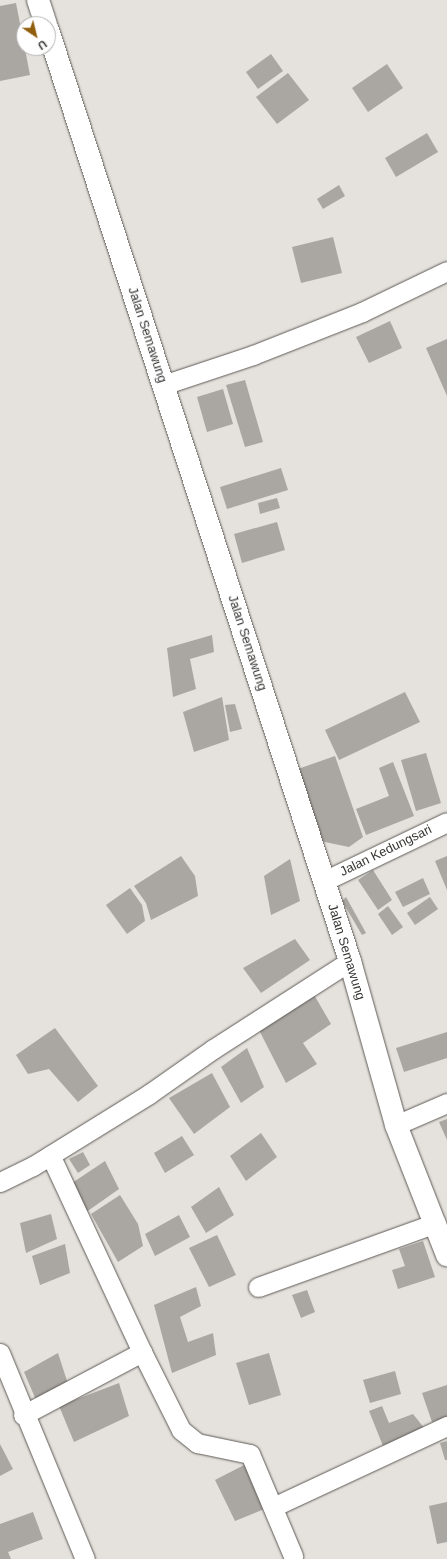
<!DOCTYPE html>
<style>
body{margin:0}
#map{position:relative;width:447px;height:1559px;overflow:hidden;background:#e5e1dc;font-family:Helvetica,sans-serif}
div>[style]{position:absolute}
.building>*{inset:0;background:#aaa6a2}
.roads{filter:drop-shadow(0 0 1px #5e5a56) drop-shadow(0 0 1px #5e5a56)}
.street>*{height:19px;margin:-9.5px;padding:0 9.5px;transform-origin:9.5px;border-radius:9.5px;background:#fff}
.secondary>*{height:22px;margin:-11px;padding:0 11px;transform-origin:11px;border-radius:11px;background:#fff}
span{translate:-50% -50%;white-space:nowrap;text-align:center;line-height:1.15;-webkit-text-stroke:3.5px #fff;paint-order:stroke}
.street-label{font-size:13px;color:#363533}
.north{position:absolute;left:16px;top:16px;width:40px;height:40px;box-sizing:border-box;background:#fff;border:1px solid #afaead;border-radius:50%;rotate:145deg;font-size:11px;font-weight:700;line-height:16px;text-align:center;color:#363533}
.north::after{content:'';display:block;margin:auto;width:14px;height:18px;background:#905e0d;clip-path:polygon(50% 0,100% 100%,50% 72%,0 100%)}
</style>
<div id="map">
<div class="building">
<i style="clip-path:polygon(16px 3px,30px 75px,0 81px,0 6px)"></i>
<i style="clip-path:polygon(271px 54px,283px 71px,258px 89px,246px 72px)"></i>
<i style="clip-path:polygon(387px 64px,403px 88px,368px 112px,352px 88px)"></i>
<i style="clip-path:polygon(288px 73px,309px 100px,277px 124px,256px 97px)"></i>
<i style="clip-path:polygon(427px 133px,438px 152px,396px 177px,385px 158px)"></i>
<i style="clip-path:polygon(339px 185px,345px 196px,323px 209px,317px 199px)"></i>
<i style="clip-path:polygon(333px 237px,342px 273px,301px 283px,292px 247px)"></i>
<i style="clip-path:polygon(390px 321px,402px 348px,369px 363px,356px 337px)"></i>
<i style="clip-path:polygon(447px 339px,447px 396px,426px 348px)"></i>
<i style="clip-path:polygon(245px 380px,263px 442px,245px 447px,226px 385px)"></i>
<i style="clip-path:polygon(223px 389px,233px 424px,207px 432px,197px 397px)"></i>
<i style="clip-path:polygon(281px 468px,288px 490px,227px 509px,220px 487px)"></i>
<i style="clip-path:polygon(277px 498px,280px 508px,260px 514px,258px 503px)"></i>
<i style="clip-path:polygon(277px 522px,285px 550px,242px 563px,234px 534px)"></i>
<i style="clip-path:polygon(212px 635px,214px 652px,190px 659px,196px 689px,173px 697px,167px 648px)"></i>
<i style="clip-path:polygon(405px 692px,420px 722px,339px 760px,325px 730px)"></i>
<i style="clip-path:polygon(222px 697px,229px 740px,194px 752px,183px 712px)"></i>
<i style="clip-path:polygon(235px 704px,242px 729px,230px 732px,225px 705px)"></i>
<i style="clip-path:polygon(426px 753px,441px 803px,416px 811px,401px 760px)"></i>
<i style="clip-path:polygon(335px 756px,363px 837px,349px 847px,320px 841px,295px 770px)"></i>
<i style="clip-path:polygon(393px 762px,414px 816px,366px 835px,356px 809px,389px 796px,379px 768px)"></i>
<i style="clip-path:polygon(181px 856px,195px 876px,198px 896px,151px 920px,146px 903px,134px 886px)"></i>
<i style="clip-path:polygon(447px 856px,447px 890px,435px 861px)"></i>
<i style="clip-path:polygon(290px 859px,300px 901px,271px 915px,264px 876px)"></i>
<i style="clip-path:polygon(373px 870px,392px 900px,378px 910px,358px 880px)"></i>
<i style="clip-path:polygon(423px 878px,430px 894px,403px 907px,395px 892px)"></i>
<i style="clip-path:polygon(130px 888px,142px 905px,145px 921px,127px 934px,106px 905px)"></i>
<i style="clip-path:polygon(346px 897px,366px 933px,362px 935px,342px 901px)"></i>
<i style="clip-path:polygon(430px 897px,438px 909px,415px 925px,407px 913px)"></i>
<i style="clip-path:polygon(388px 906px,403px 927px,392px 935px,378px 914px)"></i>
<i style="clip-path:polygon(295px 939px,310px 960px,261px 993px,243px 968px)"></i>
<i style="clip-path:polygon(313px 993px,331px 1024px,303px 1043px,317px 1064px,286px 1083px,259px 1030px)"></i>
<i style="clip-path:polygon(55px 1028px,98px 1086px,78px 1102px,49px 1069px,28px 1074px,16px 1055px)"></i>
<i style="clip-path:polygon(447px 1032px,447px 1058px,404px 1072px,396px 1048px)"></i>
<i style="clip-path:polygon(247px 1048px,264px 1087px,241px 1103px,221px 1067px)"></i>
<i style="clip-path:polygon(212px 1073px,230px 1107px,194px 1134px,169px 1098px)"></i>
<i style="clip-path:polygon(447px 1119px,447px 1140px,439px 1122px)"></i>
<i style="clip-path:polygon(261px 1133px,277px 1157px,246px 1181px,230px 1156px)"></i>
<i style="clip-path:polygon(182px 1136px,194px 1155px,165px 1173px,154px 1153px)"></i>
<i style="clip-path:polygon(83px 1152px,90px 1165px,78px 1173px,69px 1159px)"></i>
<i style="clip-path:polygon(105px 1161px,119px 1189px,82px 1215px,66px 1187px)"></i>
<i style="clip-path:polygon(219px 1187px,234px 1215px,206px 1233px,191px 1207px)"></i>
<i style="clip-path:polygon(120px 1195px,138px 1224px,143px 1246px,118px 1262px,91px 1214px)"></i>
<i style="clip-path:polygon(51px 1214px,57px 1239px,26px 1253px,20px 1223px)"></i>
<i style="clip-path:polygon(179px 1215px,190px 1237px,155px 1256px,145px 1234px)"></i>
<i style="clip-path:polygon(217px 1235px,236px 1275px,209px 1287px,189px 1248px)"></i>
<i style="clip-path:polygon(423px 1241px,435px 1277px,398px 1289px,392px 1270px,405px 1266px,399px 1249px)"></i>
<i style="clip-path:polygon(65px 1244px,70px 1273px,40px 1285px,32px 1256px)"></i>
<i style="clip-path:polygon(196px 1287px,201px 1306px,180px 1317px,188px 1342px,213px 1333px,216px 1355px,172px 1373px,154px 1305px)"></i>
<i style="clip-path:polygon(307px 1290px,315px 1312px,301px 1318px,292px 1295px)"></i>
<i style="clip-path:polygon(58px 1353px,68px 1384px,36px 1400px,24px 1372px)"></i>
<i style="clip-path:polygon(269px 1353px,281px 1395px,249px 1405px,236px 1363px)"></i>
<i style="clip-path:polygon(395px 1371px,401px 1394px,370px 1403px,363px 1380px)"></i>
<i style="clip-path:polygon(119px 1383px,129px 1416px,74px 1442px,59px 1406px)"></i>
<i style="clip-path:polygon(447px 1385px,447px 1417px,432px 1422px,422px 1393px)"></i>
<i style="clip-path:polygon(382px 1406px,389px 1423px,413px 1414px,425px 1429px,383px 1446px,369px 1411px)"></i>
<i style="clip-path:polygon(447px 1441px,447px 1460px,445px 1460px,440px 1443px)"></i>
<i style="clip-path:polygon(0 1444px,13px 1469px,0 1476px)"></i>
<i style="clip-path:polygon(248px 1463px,267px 1508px,235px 1521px,215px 1480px)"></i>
<i style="clip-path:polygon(447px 1502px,447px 1542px,437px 1544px,429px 1506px)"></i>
<i style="clip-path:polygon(33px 1512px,43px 1539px,8px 1552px,11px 1559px,0 1559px,0 1524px)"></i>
</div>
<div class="roads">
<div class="street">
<i style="left:163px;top:385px;width:95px;rotate:-18.4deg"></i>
<i style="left:253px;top:355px;width:117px;rotate:-21.5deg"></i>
<i style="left:362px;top:312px;width:94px;rotate:-25.8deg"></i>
<i style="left:324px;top:881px;width:136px;rotate:-25.6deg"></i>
<i style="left:396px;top:1125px;width:56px;rotate:-23.3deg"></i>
<i style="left:0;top:1182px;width:37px;rotate:-26deg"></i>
<i style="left:33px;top:1166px;width:137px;rotate:-31.8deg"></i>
<i style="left:149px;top:1094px;width:78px;rotate:-35.1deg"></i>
<i style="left:213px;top:1049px;width:163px;rotate:-32.7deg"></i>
<i style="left:258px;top:1287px;width:189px;rotate:-19.8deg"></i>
<i style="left:142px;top:1352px;width:87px;rotate:63.4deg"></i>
<i style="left:181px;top:1430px;width:21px;rotate:39deg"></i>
<i style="left:197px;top:1443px;width:54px;rotate:11.7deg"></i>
<i style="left:250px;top:1454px;width:111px;rotate:67.1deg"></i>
<i style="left:0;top:1353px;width:223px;rotate:67.6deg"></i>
<i style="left:23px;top:1415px;width:135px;rotate:-27.9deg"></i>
<i style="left:142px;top:1352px;width:217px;rotate:-115deg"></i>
<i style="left:273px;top:1507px;width:192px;rotate:-25deg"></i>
</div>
<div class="secondary">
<i style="left:38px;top:0;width:25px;rotate:72deg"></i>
<i style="left:48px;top:30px;width:979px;rotate:72.03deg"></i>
<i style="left:350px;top:961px;width:170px;rotate:74.3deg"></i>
<i style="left:396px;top:1125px;width:140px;rotate:68.6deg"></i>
</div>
</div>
<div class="street-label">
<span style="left:147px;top:335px;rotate:72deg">Jalan Semawung</span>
<span style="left:247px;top:643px;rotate:72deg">Jalan Semawung</span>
<span style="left:386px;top:851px;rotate:-26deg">Jalan Kedungsari</span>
<span style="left:346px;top:952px;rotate:73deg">Jalan Semawung</span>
</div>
<div class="north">U</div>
</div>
